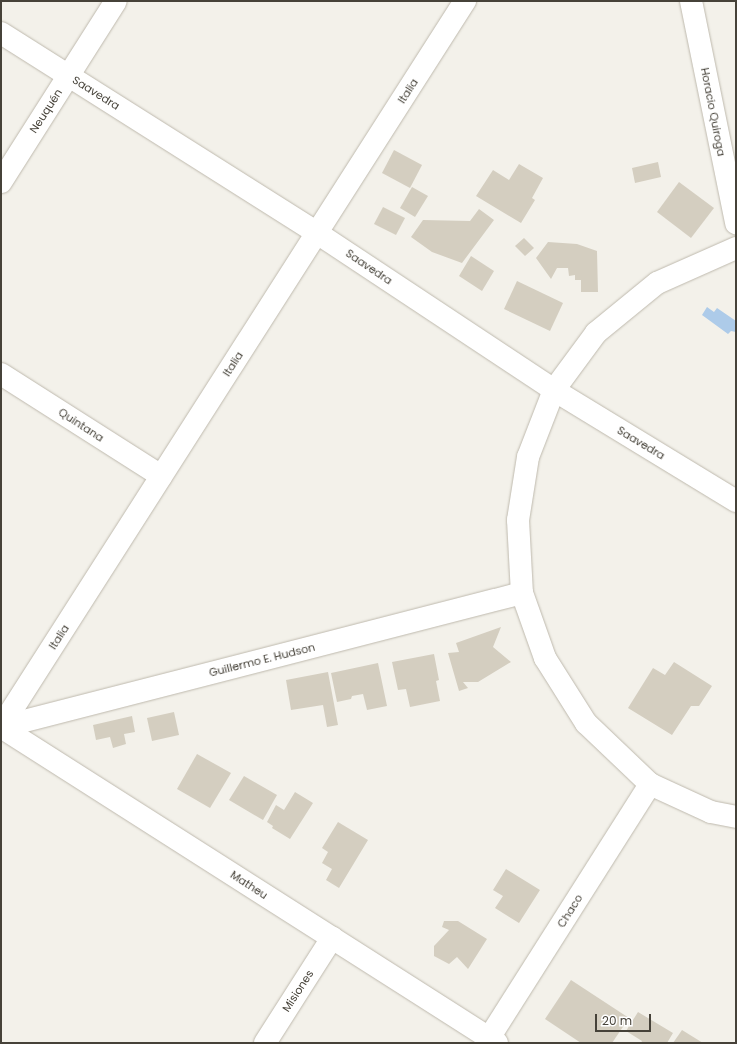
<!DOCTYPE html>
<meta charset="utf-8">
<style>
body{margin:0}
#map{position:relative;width:737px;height:1044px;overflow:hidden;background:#f3f1ea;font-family:Poppins,sans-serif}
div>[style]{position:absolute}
.water>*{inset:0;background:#adcbe9}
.building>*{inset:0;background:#d4cec0}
.roads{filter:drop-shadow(0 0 1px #beb9ad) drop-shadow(0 0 1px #beb9ad)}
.minor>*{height:22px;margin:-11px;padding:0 11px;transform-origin:11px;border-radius:11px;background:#fff}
span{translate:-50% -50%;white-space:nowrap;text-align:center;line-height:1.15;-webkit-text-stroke:3px #fff;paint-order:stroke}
.street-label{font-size:11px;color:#464239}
.frame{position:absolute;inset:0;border:2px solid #464239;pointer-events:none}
.scale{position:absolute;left:595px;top:1014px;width:56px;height:18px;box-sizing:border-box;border:2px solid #464239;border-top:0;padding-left:5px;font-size:12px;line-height:14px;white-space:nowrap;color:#464239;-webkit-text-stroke:3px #fff;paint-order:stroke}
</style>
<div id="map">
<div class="water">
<i style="clip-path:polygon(707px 307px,714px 312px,717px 308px,736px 321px,736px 332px,731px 331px,728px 334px,702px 315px)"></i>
</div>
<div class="building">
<i style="clip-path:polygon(394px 150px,422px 165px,410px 188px,382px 173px)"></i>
<i style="clip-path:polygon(658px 162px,661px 177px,635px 183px,632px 168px)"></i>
<i style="clip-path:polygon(519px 164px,543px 178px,532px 198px,535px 200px,521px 223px,476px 196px,493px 170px,509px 180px)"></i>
<i style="clip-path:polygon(679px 182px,714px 208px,691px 238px,657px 212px)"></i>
<i style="clip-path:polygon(412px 187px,428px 196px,415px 217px,400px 208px)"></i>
<i style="clip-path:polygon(383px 207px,405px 218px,396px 235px,374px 224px)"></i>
<i style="clip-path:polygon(479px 209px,494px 220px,462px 263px,432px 252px,411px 237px,423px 220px,470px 221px)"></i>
<i style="clip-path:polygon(524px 238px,534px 248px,525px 256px,515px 246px)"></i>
<i style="clip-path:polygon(548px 242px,577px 244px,597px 251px,598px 292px,581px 292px,581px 280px,575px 280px,575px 275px,569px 276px,568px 268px,557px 268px,551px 279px,536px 258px)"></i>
<i style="clip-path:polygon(471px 256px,494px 271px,482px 291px,459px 276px)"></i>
<i style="clip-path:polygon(517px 281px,563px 303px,550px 331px,504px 309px)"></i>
<i style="clip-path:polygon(501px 627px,493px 647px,511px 662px,478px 682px,463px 682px,468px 688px,459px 691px,448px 653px,459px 652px,456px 643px)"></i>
<i style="clip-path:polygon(434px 654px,439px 680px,436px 681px,440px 701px,410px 707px,406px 689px,398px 690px,392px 662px)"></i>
<i style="clip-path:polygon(674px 662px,712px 686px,699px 706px,691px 706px,672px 735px,628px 708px,653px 668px,665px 675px)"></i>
<i style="clip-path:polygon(378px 663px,387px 706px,367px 710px,363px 694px,352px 696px,351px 699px,337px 702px,331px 673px)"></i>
<i style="clip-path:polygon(328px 672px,338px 725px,327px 727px,323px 705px,291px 710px,286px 680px)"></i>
<i style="clip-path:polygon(174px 712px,179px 735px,152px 741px,147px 718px)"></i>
<i style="clip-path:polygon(132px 716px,135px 732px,124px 734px,126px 744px,113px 748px,110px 737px,96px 740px,93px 725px)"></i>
<i style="clip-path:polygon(197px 754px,231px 773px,210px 808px,177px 789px)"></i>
<i style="clip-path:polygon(244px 776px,277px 795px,263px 820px,229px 800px)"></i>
<i style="clip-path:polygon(295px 792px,313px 803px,290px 839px,272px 828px,273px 826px,267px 822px,276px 805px,284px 810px)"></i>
<i style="clip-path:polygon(338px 822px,368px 840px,339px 888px,326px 880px,332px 869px,322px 863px,328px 852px,322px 848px)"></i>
<i style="clip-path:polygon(506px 869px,540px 890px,519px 923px,495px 908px,503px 896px,493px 890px)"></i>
<i style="clip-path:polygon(444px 921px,458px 921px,487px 939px,468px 969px,457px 957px,449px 964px,434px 956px,434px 946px,449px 930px,442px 927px)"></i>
<i style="clip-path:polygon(571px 980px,629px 1018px,612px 1043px,581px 1043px,545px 1019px)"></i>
<i style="clip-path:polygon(638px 1012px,673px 1033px,667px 1043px,641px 1043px,642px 1041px,626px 1031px)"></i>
<i style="clip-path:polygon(682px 1030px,703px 1043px,673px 1043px)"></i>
</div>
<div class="roads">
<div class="minor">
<i style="left:691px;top:1px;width:227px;rotate:78.5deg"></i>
<i style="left:1px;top:33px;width:374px;rotate:32.3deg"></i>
<i style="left:317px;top:233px;width:284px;rotate:33.5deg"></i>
<i style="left:554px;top:390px;width:213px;rotate:31.4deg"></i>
<i style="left:1px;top:182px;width:214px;rotate:-57.6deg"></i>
<i style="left:736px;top:248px;width:86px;rotate:156.1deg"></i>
<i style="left:657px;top:283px;width:79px;rotate:140.7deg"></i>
<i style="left:596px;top:333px;width:71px;rotate:126.4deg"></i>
<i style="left:554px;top:390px;width:72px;rotate:111.2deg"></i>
<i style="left:528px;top:457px;width:64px;rotate:99deg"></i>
<i style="left:518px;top:520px;width:73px;rotate:86.9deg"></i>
<i style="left:522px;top:593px;width:69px;rotate:70.5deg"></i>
<i style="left:545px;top:658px;width:77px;rotate:57.8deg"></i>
<i style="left:586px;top:723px;width:88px;rotate:43.6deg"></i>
<i style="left:650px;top:784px;width:67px;rotate:24.7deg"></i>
<i style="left:711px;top:812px;width:25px;rotate:11deg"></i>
<i style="left:1px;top:374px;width:190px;rotate:32.5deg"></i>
<i style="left:1px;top:727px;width:862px;rotate:-57.42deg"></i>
<i style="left:1px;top:727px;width:588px;rotate:32.5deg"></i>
<i style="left:1px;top:727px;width:538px;rotate:-14.42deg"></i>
<i style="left:489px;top:1038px;width:301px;rotate:-57.6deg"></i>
<i style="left:265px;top:1043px;width:125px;rotate:-57.5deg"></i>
</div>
</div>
<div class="street-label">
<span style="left:408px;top:91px;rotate:-57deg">Italia</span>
<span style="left:96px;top:93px;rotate:32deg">Saavedra</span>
<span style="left:46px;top:111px;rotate:-57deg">Neuquén</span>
<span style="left:713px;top:112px;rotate:79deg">Horacio Quiroga</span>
<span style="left:369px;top:267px;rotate:34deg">Saavedra</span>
<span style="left:233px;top:364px;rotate:-57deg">Italia</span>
<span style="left:81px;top:425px;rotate:33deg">Quintana</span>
<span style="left:641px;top:443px;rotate:31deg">Saavedra</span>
<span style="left:59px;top:637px;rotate:-57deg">Italia</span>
<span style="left:262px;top:660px;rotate:-14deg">Guillermo E. Hudson</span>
<span style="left:249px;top:885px;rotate:33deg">Matheu</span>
<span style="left:570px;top:911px;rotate:-58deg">Chaco</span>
<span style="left:298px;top:991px;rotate:-57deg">Misiones</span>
</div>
<div class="frame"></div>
<div class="scale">20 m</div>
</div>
